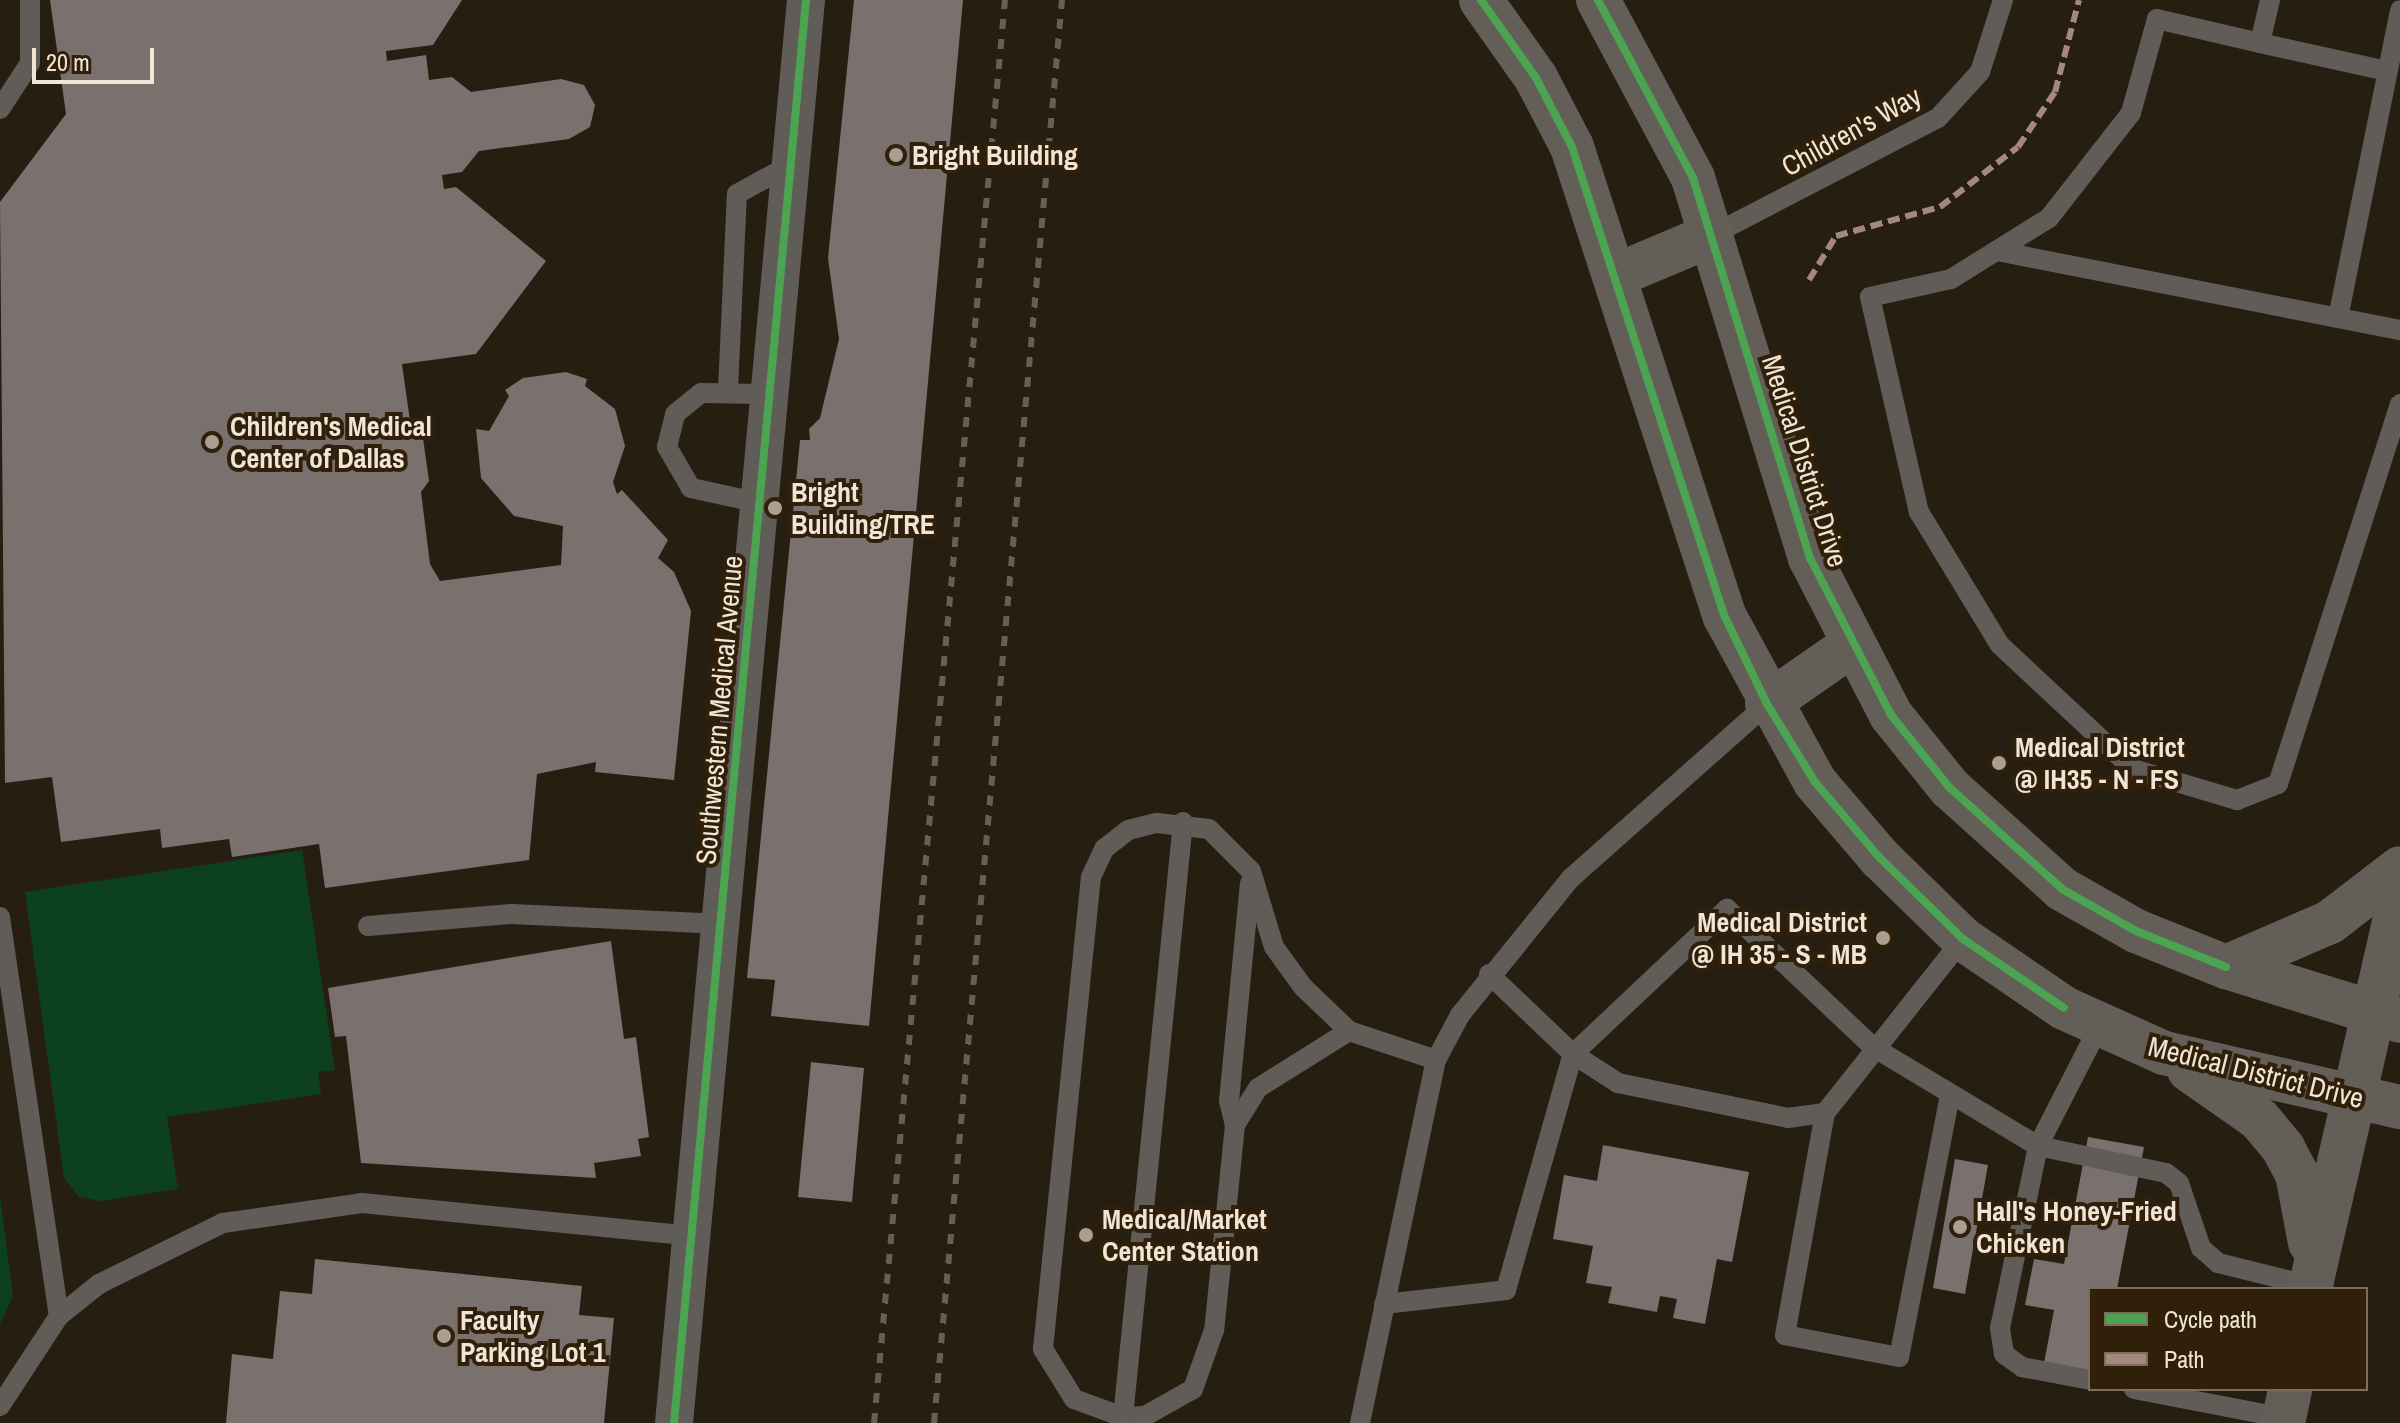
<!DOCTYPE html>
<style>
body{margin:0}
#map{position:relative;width:2400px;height:1423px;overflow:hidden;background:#271e12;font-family:"Archivo Narrow",sans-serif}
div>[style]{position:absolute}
.green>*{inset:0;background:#0c401e}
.building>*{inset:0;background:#7a706e}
.lane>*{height:20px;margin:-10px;padding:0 10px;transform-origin:10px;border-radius:10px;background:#605c58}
.street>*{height:38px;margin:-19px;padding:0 19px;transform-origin:19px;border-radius:19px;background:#605c58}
.secondary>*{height:44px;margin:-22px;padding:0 22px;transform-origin:22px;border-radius:22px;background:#635f58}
.rail>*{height:6px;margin-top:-3px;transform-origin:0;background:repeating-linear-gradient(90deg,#645f58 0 10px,transparent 0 20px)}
.quiet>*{height:6px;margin-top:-3px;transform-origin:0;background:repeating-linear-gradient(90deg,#a5887d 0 12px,transparent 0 18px)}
.cycleway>*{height:8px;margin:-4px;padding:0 4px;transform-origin:4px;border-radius:4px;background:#4ca352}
.dots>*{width:22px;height:22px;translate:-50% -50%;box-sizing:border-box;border:4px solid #301f09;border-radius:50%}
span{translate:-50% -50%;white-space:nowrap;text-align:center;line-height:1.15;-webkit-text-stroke:8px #301f09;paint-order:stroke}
.street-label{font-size:28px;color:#f1e5d8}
.poi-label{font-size:28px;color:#f1e5d8;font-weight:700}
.left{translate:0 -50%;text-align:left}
.right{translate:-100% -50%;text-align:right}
.legend{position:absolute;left:2088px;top:1287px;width:280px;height:104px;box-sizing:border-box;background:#301f09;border:2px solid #7d6e5c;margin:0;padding:10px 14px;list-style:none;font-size:24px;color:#f1e5d8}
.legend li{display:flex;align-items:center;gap:16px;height:40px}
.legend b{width:40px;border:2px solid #7d6e5c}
.scale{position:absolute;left:32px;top:48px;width:122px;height:36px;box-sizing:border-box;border:4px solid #f1e5d8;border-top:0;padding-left:10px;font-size:24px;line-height:28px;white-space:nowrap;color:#f1e5d8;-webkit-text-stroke:6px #301f09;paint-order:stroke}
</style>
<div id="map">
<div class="green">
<i style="clip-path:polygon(302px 850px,335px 1070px,318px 1072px,321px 1094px,167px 1117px,178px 1189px,100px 1201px,79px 1197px,64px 1178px,25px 892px)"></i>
<i style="clip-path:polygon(0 1196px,13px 1296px,0 1324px)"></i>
</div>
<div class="building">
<i style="clip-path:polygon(50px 0,462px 0,433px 45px,386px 51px,387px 61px,426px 55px,429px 80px,452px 77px,471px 92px,561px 79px,584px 85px,595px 105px,590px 127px,569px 139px,479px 151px,462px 172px,442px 175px,444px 189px,456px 187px,546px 261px,476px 354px,402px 364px,411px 428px,423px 438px,429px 481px,421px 492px,430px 564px,440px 581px,561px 565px,563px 526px,514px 516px,481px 478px,476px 429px,489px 431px,509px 396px,505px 390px,523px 378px,566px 372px,587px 379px,585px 386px,615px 409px,625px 446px,613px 482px,617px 494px,622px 490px,668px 540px,658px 558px,674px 572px,691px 611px,674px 780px,595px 772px,596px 762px,537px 774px,529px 860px,325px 888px,319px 844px,232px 857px,229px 839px,162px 848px,160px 829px,61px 842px,52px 777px,5px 783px,0 202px,66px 114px)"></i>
<i style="clip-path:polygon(854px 0,963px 0,869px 1026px,771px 1016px,775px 980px,747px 978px,800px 440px,810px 440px,809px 429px,820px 418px,839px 339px,828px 258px)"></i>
<i style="clip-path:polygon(611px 941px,624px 1039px,636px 1037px,649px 1137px,638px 1139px,641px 1156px,594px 1163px,596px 1178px,361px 1163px,346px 1036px,335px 1037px,328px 988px)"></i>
<i style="clip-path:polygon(811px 1062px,864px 1068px,852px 1202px,798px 1197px)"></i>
<i style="clip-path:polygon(2088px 1137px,2144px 1147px,2117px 1289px,2090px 1289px,2090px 1389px,2041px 1379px,2054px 1310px,2025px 1305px,2034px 1259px,2064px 1264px)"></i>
<i style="clip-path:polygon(1603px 1145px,1749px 1172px,1732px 1262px,1717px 1259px,1705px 1324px,1673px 1318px,1677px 1299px,1660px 1296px,1657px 1312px,1608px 1303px,1612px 1287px,1586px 1283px,1593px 1246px,1553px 1239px,1564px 1175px,1597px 1181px)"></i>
<i style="clip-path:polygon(1955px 1159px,1988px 1165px,1965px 1294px,1933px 1288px)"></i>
<i style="clip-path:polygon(315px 1259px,582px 1286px,579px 1315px,614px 1318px,604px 1423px,226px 1423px,232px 1354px,273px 1359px,280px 1291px,312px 1294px)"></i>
</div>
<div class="lane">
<i style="left:2270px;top:0;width:44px;rotate:103.1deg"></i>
<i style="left:2260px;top:43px;width:130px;rotate:12.4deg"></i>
<i style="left:2260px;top:43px;width:106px;rotate:-166.9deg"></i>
<i style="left:2157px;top:19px;width:98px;rotate:105.5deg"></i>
<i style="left:2131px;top:113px;width:133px;rotate:128deg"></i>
<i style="left:2049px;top:218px;width:115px;rotate:148.1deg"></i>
<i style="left:1951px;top:279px;width:83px;rotate:167.5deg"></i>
<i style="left:1870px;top:297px;width:221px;rotate:77.2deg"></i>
<i style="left:1919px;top:512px;width:156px;rotate:58.7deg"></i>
<i style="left:2000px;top:645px;width:182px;rotate:43deg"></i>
<i style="left:2133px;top:769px;width:109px;rotate:16.6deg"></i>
<i style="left:2237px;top:800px;width:44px;rotate:-21.3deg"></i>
<i style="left:2278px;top:784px;width:399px;rotate:-72.2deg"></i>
<i style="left:0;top:109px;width:55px;rotate:-56.9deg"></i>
<i style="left:30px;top:63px;width:63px;rotate:-90deg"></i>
<i style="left:1712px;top:235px;width:254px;rotate:-27.4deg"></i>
<i style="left:1938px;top:118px;width:62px;rotate:-47.6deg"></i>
<i style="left:1980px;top:72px;width:76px;rotate:-72.3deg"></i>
<i style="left:1997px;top:251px;width:411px;rotate:11.1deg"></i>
<i style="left:2338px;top:318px;width:314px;rotate:-78.6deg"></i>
<i style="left:728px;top:390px;width:196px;rotate:-87.4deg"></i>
<i style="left:737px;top:194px;width:60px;rotate:-28.7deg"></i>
<i style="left:760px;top:503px;width:71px;rotate:-167.7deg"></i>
<i style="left:691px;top:488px;width:48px;rotate:-120.3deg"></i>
<i style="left:667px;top:447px;width:34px;rotate:-76deg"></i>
<i style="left:675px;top:414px;width:33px;rotate:-39deg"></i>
<i style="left:701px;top:393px;width:69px;rotate:0.8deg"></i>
<i style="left:0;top:917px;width:403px;rotate:81.6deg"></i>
<i style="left:368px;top:926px;width:144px;rotate:-4.8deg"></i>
<i style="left:512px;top:914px;width:210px;rotate:2.7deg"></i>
<i style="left:1489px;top:974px;width:116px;rotate:43.6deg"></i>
<i style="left:1573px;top:1054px;width:54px;rotate:32.8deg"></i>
<i style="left:1618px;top:1083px;width:174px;rotate:11.6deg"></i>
<i style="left:1788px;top:1118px;width:37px;rotate:-8deg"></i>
<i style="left:1349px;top:1031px;width:107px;rotate:147.9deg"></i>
<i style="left:1258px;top:1088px;width:44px;rotate:121.9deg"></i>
<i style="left:1235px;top:1125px;width:206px;rotate:95.8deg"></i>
<i style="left:1214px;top:1330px;width:63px;rotate:109.6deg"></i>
<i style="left:1193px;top:1389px;width:55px;rotate:150.6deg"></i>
<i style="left:1145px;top:1416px;width:22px;rotate:177deg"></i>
<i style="left:1123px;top:1417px;width:52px;rotate:-159.8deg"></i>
<i style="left:1074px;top:1399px;width:59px;rotate:-121.8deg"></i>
<i style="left:1043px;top:1349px;width:474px;rotate:-84.2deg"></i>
<i style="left:1091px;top:877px;width:31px;rotate:-65deg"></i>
<i style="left:1104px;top:849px;width:31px;rotate:-38deg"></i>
<i style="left:1128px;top:830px;width:30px;rotate:-14deg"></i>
<i style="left:1157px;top:823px;width:52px;rotate:6.6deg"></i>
<i style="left:1209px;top:829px;width:59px;rotate:45deg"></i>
<i style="left:1251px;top:871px;width:79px;rotate:73.2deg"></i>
<i style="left:1274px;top:947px;width:49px;rotate:54.1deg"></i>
<i style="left:1303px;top:987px;width:64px;rotate:43.7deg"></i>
<i style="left:1349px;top:1031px;width:92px;rotate:18.4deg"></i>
<i style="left:1950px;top:1095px;width:267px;rotate:101deg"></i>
<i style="left:1899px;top:1357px;width:116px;rotate:-169.1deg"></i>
<i style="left:1785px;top:1335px;width:226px;rotate:-79.8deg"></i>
<i style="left:1825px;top:1113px;width:222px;rotate:-51.6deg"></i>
<i style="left:1235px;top:1125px;width:25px;rotate:-104deg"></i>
<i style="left:1229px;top:1101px;width:219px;rotate:-84.5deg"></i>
<i style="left:1384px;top:1304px;width:123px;rotate:-6.5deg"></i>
<i style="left:1506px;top:1290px;width:245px;rotate:-74.2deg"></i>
<i style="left:1573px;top:1054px;width:212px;rotate:-43.3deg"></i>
<i style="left:1727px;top:909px;width:201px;rotate:43.4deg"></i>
<i style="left:1873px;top:1047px;width:192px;rotate:31deg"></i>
<i style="left:2038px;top:1146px;width:131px;rotate:11.9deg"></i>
<i style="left:2166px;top:1173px;width:16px;rotate:38deg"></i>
<i style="left:2179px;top:1183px;width:69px;rotate:71.3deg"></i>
<i style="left:2201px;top:1248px;width:23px;rotate:41deg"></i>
<i style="left:2218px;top:1263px;width:96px;rotate:13.9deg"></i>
<i style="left:2090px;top:1380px;width:69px;rotate:-169.2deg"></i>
<i style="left:2022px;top:1367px;width:22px;rotate:-144deg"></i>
<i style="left:2004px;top:1354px;width:26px;rotate:-99deg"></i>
<i style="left:2000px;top:1328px;width:186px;rotate:-78.2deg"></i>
<i style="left:2038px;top:1146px;width:134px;rotate:-62.9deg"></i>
<i style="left:2134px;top:1389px;width:154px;rotate:10.9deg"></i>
<i style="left:0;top:1406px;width:108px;rotate:-56.8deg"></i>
<i style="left:59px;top:1316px;width:51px;rotate:-38.7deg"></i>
<i style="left:99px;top:1284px;width:138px;rotate:-26.2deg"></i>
<i style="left:223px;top:1223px;width:140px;rotate:-8.2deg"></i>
<i style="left:362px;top:1203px;width:334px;rotate:5.7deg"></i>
<i style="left:1123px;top:1417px;width:598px;rotate:-84.24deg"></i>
<i style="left:1360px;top:1423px;width:371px;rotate:-78.2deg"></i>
<i style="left:1436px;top:1060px;width:51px;rotate:-61.9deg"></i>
<i style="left:1460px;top:1015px;width:175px;rotate:-51deg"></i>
<i style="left:1570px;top:879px;width:264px;rotate:-41.6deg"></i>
</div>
<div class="street">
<i style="left:674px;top:1423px;width:1429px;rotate:-84.7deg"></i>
</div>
<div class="secondary">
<i style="left:1481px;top:0;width:95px;rotate:54.8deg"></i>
<i style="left:1536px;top:78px;width:78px;rotate:62.4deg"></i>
<i style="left:1572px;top:147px;width:494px;rotate:72deg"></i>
<i style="left:1725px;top:617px;width:188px;rotate:61.4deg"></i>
<i style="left:1815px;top:782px;width:100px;rotate:49.5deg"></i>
<i style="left:1880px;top:858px;width:116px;rotate:44.3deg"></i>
<i style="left:1963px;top:939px;width:122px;rotate:34.3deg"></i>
<i style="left:2064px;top:1008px;width:110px;rotate:24.2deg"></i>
<i style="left:2164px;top:1053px;width:242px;rotate:12.9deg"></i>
<i style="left:1598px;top:0;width:202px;rotate:61.9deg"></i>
<i style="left:1693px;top:178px;width:398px;rotate:72.9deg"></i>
<i style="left:1810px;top:558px;width:177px;rotate:62.7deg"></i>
<i style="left:1891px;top:715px;width:94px;rotate:51.1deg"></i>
<i style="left:1950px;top:788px;width:151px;rotate:42deg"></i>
<i style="left:2062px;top:889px;width:85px;rotate:29.6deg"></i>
<i style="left:2136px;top:931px;width:97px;rotate:21.8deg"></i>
<i style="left:2226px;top:967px;width:182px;rotate:17.2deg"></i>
<i style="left:1617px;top:275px;width:103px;rotate:-22.8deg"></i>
<i style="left:1767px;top:704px;width:101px;rotate:-34.9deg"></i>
<i style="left:2226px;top:967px;width:113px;rotate:-23.4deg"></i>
<i style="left:2330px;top:922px;width:88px;rotate:-37.6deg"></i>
<i style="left:2189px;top:1070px;width:85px;rotate:35deg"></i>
<i style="left:2259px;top:1119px;width:38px;rotate:50deg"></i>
<i style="left:2283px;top:1148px;width:30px;rotate:62deg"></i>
<i style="left:2297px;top:1174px;width:70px;rotate:79.3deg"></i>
<i style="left:2310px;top:1289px;width:403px;rotate:-77.1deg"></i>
<i style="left:2283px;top:1423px;width:35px;rotate:-78deg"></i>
</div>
<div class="rail">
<i style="left:874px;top:1423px;width:1429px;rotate:-84.74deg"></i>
<i style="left:934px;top:1423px;width:1429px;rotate:-84.86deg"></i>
</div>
<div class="quiet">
<i style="left:1809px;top:280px;width:52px;rotate:-58.5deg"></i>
<i style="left:1836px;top:236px;width:108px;rotate:-15.6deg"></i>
<i style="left:1940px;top:207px;width:98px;rotate:-37.6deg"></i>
<i style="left:2018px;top:147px;width:66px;rotate:-56.1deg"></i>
<i style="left:2055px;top:92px;width:95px;rotate:-75.4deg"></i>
</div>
<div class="cycleway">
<i style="left:1481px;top:0;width:95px;rotate:54.8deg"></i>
<i style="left:1536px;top:78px;width:78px;rotate:62.4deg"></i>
<i style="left:1572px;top:147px;width:494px;rotate:72deg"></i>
<i style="left:1725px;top:617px;width:97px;rotate:64.2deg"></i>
<i style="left:1767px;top:704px;width:92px;rotate:58.4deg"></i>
<i style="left:1815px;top:782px;width:100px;rotate:49.5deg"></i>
<i style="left:1880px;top:858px;width:116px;rotate:44.3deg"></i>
<i style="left:1963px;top:939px;width:122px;rotate:34.3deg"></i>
<i style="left:1598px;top:0;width:202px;rotate:61.9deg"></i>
<i style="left:1693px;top:178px;width:398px;rotate:72.9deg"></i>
<i style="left:1810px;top:558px;width:177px;rotate:62.7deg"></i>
<i style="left:1891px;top:715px;width:94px;rotate:51.1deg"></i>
<i style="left:1950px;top:788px;width:151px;rotate:42deg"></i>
<i style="left:2062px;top:889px;width:85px;rotate:29.6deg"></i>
<i style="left:2136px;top:931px;width:97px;rotate:21.8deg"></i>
<i style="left:674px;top:1423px;width:1429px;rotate:-84.7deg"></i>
</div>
<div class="dots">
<i style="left:896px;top:155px;background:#aa9f93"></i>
<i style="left:212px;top:442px;background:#aa9f93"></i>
<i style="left:775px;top:508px;background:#aa9f93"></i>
<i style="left:1999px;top:763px;background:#aa9f93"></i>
<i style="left:1883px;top:938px;background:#aa9f93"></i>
<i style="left:1960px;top:1227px;background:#aa9f93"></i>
<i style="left:1086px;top:1235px;background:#aa9f93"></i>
<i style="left:444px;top:1336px;background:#aa9f93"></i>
</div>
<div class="street-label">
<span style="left:1851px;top:131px;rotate:-29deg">Children's Way</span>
<span style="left:1805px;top:461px;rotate:72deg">Medical District Drive</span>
<span style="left:719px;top:710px;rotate:-85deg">Southwestern Medical Avenue</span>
<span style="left:2256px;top:1072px;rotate:14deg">Medical District Drive</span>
</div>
<div class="poi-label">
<span class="left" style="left:912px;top:155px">Bright Building</span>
<span class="left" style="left:230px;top:442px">Children's Medical<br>Center of Dallas</span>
<span class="left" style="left:791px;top:508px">Bright<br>Building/TRE</span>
<span class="left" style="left:2015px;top:763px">Medical District<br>@ IH35 - N - FS</span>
<span class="right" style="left:1867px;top:938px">Medical District<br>@ IH 35 - S - MB</span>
<span class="left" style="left:1976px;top:1227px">Hall's Honey-Fried<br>Chicken</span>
<span class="left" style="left:1102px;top:1235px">Medical/Market<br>Center Station</span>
<span class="left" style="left:460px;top:1336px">Faculty<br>Parking Lot 1</span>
</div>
<ul class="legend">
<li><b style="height:10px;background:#4ca352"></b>Cycle path</li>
<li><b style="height:10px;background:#a5887d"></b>Path</li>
</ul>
<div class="scale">20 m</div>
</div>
